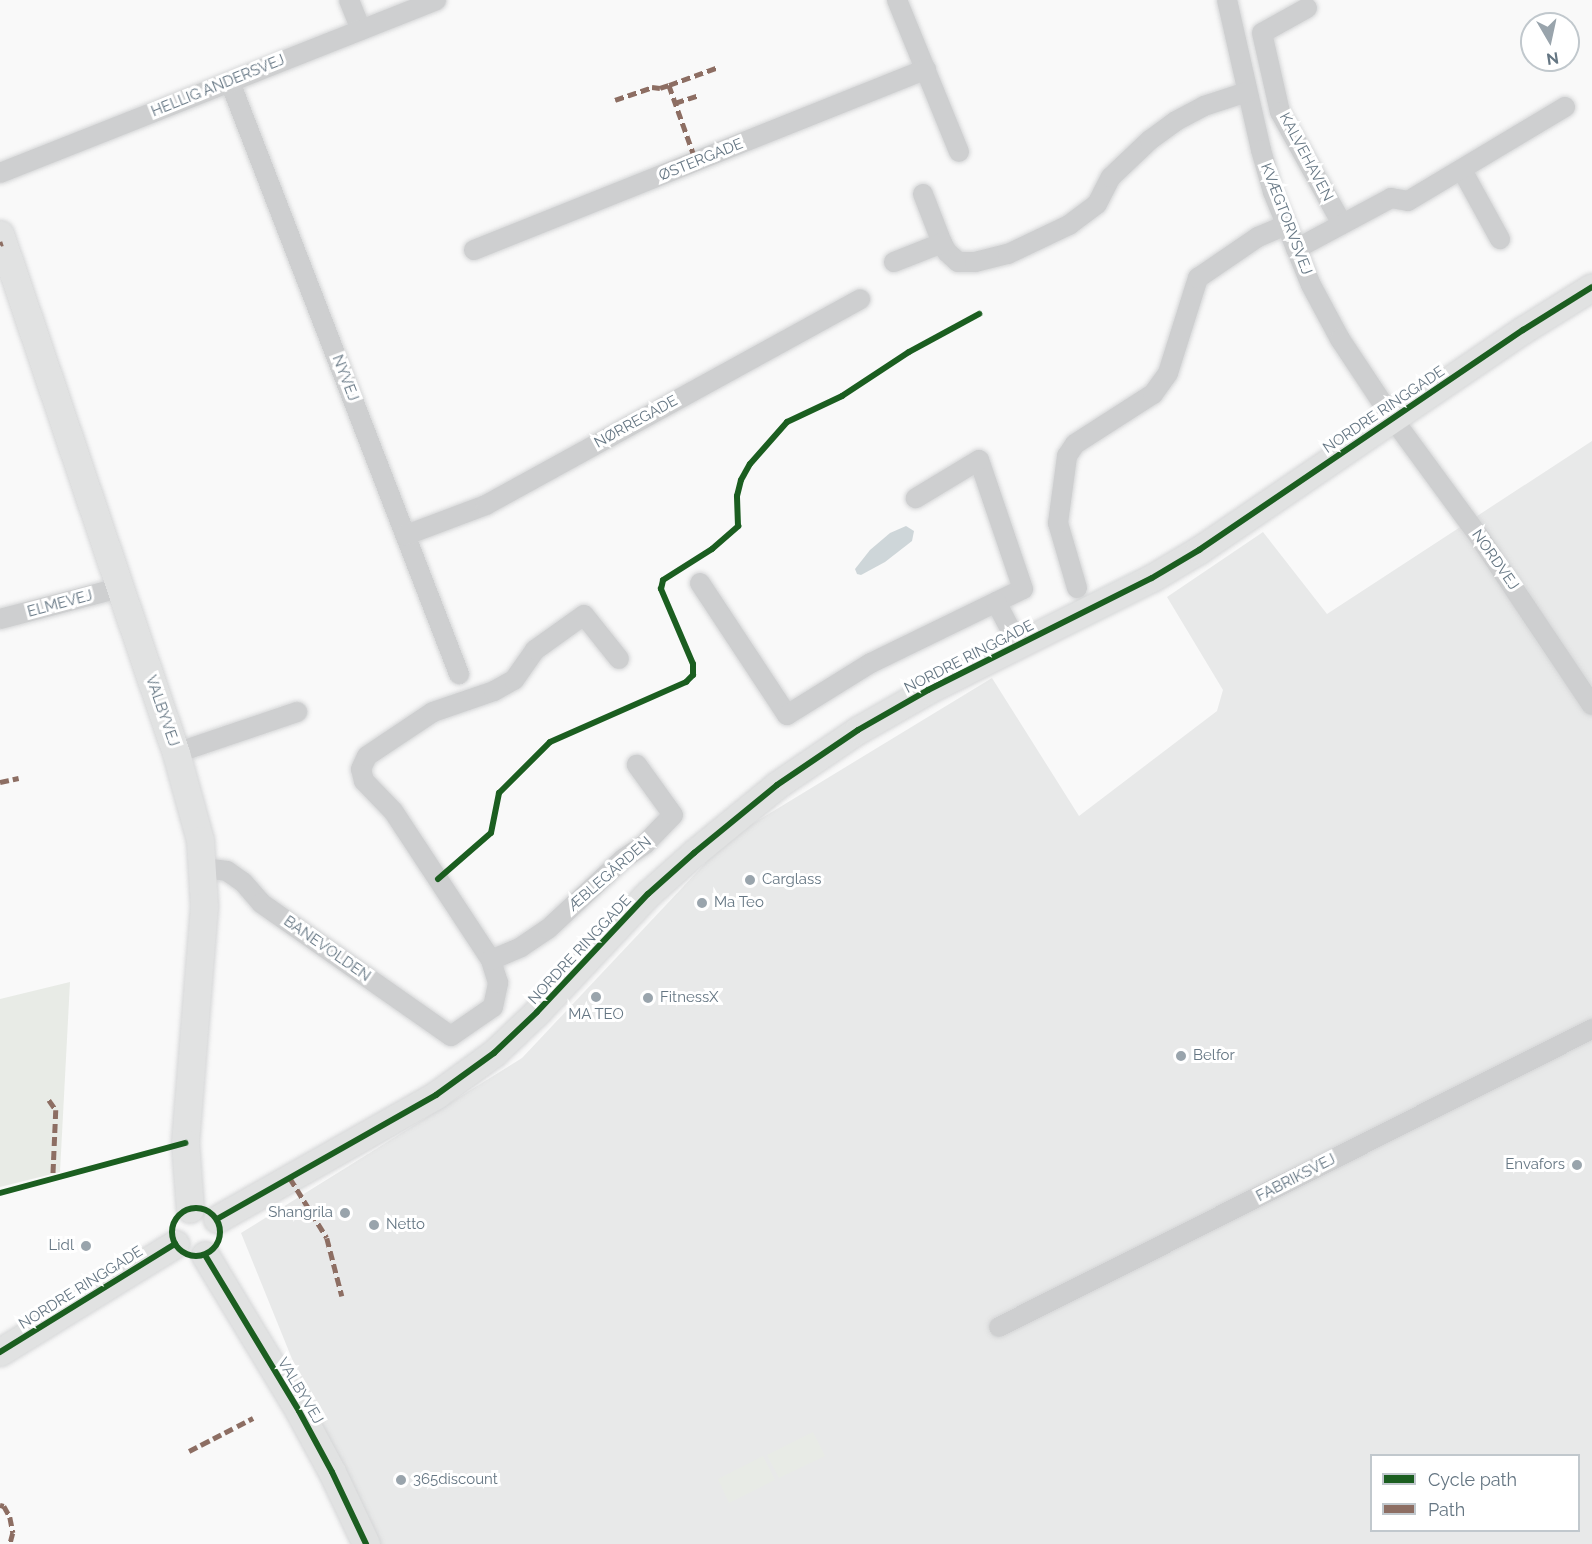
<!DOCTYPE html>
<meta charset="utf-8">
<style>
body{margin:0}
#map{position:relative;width:1592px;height:1544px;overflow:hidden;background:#f9f9f9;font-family:Raleway,sans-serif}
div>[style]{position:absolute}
.built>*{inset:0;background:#e8e9e9}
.green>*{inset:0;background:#e8ebe6}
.water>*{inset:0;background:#ced6d9}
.roads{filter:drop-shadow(0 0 2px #d5d6d7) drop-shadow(0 0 2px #d5d6d7)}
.street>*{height:20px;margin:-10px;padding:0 10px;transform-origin:10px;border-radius:10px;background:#cecfd0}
.secondary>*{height:27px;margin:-13.5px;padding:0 13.5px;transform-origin:13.5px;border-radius:13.5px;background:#e1e2e2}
.quiet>*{height:4.5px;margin-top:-2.25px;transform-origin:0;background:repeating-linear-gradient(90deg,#8d6e63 0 9px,transparent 0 13.5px)}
.cycleway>*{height:6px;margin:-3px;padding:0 3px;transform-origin:3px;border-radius:3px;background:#1b5e20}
.cycleway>.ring{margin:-3px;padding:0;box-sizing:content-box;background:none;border:6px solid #1b5e20;border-radius:50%}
.dots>*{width:16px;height:16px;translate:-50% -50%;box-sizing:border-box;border:3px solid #fff;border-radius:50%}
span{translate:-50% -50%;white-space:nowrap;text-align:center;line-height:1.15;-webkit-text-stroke:6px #fff;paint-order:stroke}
.street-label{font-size:15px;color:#657683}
.poi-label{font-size:15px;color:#657683}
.left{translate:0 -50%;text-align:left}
.right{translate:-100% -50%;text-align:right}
.legend{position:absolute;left:1370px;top:1454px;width:210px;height:78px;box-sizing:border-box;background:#fff;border:2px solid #c1c8cd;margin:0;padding:8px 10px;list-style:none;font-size:18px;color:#657683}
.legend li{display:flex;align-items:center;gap:12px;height:30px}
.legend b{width:30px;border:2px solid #c1c8cd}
.north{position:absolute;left:1520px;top:12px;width:60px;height:60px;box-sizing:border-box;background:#fff;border:2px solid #c1c8cd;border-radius:50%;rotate:171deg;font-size:16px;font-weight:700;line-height:24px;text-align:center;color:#657683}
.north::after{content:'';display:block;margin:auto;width:21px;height:27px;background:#99a4ac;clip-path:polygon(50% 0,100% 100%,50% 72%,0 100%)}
</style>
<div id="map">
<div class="built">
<i style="clip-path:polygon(evenodd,1592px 441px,1592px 1544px,367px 1544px,241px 1233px,522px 1058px,729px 838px,992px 678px,1079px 816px,1217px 711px,1223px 690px,1167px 597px,1263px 532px,1327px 614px,1592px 441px,1372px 1456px,1578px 1456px,1578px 1530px,1372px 1530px,1372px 1456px)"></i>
</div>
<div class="green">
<i style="clip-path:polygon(70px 982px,60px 1172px,0 1187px,0 999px)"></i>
<i style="clip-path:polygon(813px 1432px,825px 1456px,779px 1478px,767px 1455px)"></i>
<i style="clip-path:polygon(763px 1456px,775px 1480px,729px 1503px,718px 1479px)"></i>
</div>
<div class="water">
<i style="clip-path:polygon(906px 526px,914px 531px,912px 541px,885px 562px,861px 575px,857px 574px,855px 569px,870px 550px,890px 533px)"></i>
</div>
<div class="roads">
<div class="street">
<i style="left:349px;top:0;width:32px;rotate:68deg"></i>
<i style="left:897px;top:0;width:164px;rotate:67.8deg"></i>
<i style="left:1227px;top:0;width:154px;rotate:77.2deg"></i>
<i style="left:1261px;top:150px;width:44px;rotate:74.1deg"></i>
<i style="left:1273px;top:192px;width:100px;rotate:67.8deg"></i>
<i style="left:1311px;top:285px;width:61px;rotate:61.8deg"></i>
<i style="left:1340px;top:339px;width:96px;rotate:56.5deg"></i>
<i style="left:1393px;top:419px;width:147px;rotate:53.8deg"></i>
<i style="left:1480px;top:538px;width:201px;rotate:56.2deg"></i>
<i style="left:1307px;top:8px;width:51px;rotate:150.9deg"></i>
<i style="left:1262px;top:33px;width:81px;rotate:77.2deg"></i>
<i style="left:1280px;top:112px;width:128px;rotate:61deg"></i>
<i style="left:230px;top:82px;width:635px;rotate:68.85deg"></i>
<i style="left:1462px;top:170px;width:79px;rotate:61.2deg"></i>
<i style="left:0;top:173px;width:469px;rotate:-21.6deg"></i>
<i style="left:923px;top:194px;width:53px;rotate:68.8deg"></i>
<i style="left:942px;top:243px;width:10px;rotate:61deg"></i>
<i style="left:947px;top:252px;width:15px;rotate:42deg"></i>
<i style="left:958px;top:262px;width:17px"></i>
<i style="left:975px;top:262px;width:34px;rotate:-14deg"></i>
<i style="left:1008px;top:254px;width:68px;rotate:-25.4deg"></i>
<i style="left:1069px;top:225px;width:35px;rotate:-37deg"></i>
<i style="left:1097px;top:204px;width:30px;rotate:-63deg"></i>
<i style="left:1111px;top:177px;width:54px;rotate:-43.5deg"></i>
<i style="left:1150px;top:140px;width:32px;rotate:-36deg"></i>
<i style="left:1176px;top:121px;width:32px;rotate:-28deg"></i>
<i style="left:1204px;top:106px;width:45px;rotate:-18deg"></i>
<i style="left:1296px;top:249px;width:108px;rotate:-28.2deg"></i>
<i style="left:1391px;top:198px;width:17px;rotate:10deg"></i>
<i style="left:1408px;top:201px;width:183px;rotate:-30.9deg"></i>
<i style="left:474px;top:250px;width:487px;rotate:-21.8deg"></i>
<i style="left:894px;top:262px;width:52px;rotate:-21.6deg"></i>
<i style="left:406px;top:535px;width:85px;rotate:-20.6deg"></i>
<i style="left:486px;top:505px;width:427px;rotate:-28.8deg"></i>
<i style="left:700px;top:583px;width:158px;rotate:56.6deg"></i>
<i style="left:787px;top:715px;width:99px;rotate:-31.8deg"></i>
<i style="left:871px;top:663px;width:169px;rotate:-26deg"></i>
<i style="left:1023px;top:589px;width:136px;rotate:-108.8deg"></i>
<i style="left:979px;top:460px;width:74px;rotate:148.9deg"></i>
<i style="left:1077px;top:588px;width:68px;rotate:-106.3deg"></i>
<i style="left:1058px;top:523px;width:68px;rotate:-82.3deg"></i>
<i style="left:1067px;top:456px;width:14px;rotate:-56deg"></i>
<i style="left:1075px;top:444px;width:93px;rotate:-32.7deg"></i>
<i style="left:1153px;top:394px;width:26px;rotate:-54deg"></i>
<i style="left:1168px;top:373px;width:100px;rotate:-72.5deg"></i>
<i style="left:1198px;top:278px;width:73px;rotate:-34.3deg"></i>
<i style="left:1258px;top:237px;width:30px;rotate:-23deg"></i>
<i style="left:996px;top:602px;width:47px;rotate:62.4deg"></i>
<i style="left:0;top:619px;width:123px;rotate:-14.6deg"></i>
<i style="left:176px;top:753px;width:128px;rotate:-18.7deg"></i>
<i style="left:203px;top:868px;width:24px;rotate:7deg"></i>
<i style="left:227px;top:871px;width:19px;rotate:35deg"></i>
<i style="left:243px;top:882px;width:28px;rotate:49deg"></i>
<i style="left:261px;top:903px;width:232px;rotate:35deg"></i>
<i style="left:451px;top:1036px;width:51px;rotate:-34.6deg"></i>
<i style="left:493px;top:1007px;width:25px;rotate:-78deg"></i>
<i style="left:498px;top:983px;width:24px;rotate:-107deg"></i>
<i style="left:491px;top:960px;width:178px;rotate:-123.3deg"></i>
<i style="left:393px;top:811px;width:42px;rotate:-134deg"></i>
<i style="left:364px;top:781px;width:12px;rotate:-104deg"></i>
<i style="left:361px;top:769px;width:14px;rotate:-65deg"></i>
<i style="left:367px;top:756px;width:79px;rotate:-33.7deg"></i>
<i style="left:433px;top:712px;width:65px;rotate:-19deg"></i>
<i style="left:494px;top:691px;width:23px;rotate:-29deg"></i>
<i style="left:514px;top:680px;width:37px;rotate:-55deg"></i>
<i style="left:535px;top:650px;width:60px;rotate:-35.5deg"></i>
<i style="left:584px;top:615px;width:56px;rotate:51.5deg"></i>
<i style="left:491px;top:960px;width:33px;rotate:-23deg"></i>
<i style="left:521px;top:947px;width:32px;rotate:-34deg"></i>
<i style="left:548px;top:929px;width:103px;rotate:-43deg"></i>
<i style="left:623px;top:859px;width:27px;rotate:-34deg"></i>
<i style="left:645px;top:844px;width:40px;rotate:-46deg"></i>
<i style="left:673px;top:815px;width:62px;rotate:-125.8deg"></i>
<i style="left:999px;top:1327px;width:664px;rotate:-26.68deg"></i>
</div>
<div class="secondary">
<i style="left:0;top:234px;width:548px;rotate:71.27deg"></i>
<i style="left:176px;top:753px;width:90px;rotate:74.6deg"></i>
<i style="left:200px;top:840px;width:66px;rotate:86.5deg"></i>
<i style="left:204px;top:906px;width:238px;rotate:94.6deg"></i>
<i style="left:185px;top:1143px;width:66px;rotate:85.7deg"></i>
<i style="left:217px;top:1219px;width:252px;rotate:-29.5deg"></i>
<i style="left:436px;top:1095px;width:72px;rotate:-35.9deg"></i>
<i style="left:494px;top:1053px;width:59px;rotate:-43.6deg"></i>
<i style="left:537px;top:1012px;width:162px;rotate:-46.8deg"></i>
<i style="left:648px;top:894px;width:62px;rotate:-41.7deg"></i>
<i style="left:694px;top:853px;width:107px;rotate:-39.3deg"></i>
<i style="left:777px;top:785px;width:98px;rotate:-34.2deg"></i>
<i style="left:858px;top:730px;width:81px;rotate:-29.7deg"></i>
<i style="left:928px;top:690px;width:250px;rotate:-26.6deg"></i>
<i style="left:1152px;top:578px;width:55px;rotate:-30.8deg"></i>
<i style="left:1199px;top:550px;width:392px;rotate:-34.2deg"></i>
<i style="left:1523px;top:330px;width:81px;rotate:-31.9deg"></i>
<i style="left:205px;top:1255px;width:182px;rotate:58.9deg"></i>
<i style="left:299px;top:1411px;width:69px;rotate:61.6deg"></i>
<i style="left:332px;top:1472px;width:80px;rotate:64.7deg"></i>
<i style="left:0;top:1352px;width:206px;rotate:-31.7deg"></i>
</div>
</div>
<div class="quiet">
<i style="left:669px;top:85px;width:50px;rotate:-19.9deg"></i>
<i style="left:615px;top:100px;width:39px;rotate:-19deg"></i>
<i style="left:652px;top:87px;width:8px;rotate:7deg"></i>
<i style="left:660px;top:88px;width:9px;rotate:-18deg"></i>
<i style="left:669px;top:85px;width:81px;rotate:70.4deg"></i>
<i style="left:675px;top:103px;width:26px;rotate:-18deg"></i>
<i style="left:0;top:244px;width:3px;rotate:-18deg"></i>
<i style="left:0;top:782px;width:19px;rotate:-12deg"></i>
<i style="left:49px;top:1100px;width:12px;rotate:55deg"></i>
<i style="left:56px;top:1110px;width:69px;rotate:92.5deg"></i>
<i style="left:290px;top:1178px;width:70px;rotate:58.3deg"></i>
<i style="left:327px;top:1238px;width:60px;rotate:75.5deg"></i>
<i style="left:189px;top:1451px;width:72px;rotate:-27.3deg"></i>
<i style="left:0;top:1505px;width:4px;rotate:14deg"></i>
<i style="left:4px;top:1506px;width:13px;rotate:61deg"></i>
<i style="left:10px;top:1517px;width:16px;rotate:79deg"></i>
<i style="left:13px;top:1533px;width:11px;rotate:105deg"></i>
</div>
<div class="cycleway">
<i style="left:438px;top:879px;width:70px;rotate:-41deg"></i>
<i style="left:491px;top:833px;width:41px;rotate:-78.7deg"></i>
<i style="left:499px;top:793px;width:72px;rotate:-45deg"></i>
<i style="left:550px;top:742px;width:149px;rotate:-23.8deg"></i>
<i style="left:686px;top:682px;width:10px;rotate:-45deg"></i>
<i style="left:693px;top:675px;width:11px;rotate:-90deg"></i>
<i style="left:693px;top:664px;width:82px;rotate:-113.1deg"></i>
<i style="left:661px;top:589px;width:9px;rotate:-77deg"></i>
<i style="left:663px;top:580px;width:58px;rotate:-32.3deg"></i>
<i style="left:712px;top:549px;width:35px;rotate:-41deg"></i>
<i style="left:738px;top:526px;width:30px;rotate:-92deg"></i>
<i style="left:737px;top:496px;width:16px;rotate:-76deg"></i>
<i style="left:741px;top:480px;width:18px;rotate:-61deg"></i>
<i style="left:750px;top:464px;width:56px;rotate:-48.6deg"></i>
<i style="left:787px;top:422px;width:61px;rotate:-25.3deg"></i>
<i style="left:842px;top:396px;width:80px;rotate:-33.3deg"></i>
<i style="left:909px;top:352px;width:80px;rotate:-28.5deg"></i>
<i style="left:0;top:1193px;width:192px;rotate:-15.1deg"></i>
<i class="ring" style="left:172px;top:1208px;width:42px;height:42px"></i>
<i style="left:217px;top:1219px;width:252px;rotate:-29.5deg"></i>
<i style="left:436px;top:1095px;width:72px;rotate:-35.9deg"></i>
<i style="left:494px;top:1053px;width:59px;rotate:-43.6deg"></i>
<i style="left:537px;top:1012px;width:162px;rotate:-46.8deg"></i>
<i style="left:648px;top:894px;width:62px;rotate:-41.7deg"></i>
<i style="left:694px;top:853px;width:107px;rotate:-39.3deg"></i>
<i style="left:777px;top:785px;width:98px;rotate:-34.2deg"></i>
<i style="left:858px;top:730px;width:81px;rotate:-29.7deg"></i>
<i style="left:928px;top:690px;width:250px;rotate:-26.6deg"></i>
<i style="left:1152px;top:578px;width:55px;rotate:-30.8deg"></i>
<i style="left:1199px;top:550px;width:392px;rotate:-34.2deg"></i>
<i style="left:1523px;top:330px;width:81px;rotate:-31.9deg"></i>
<i style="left:205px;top:1255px;width:182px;rotate:58.9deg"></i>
<i style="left:299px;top:1411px;width:69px;rotate:61.6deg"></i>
<i style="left:332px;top:1472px;width:80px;rotate:64.7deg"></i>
<i style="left:0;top:1352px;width:206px;rotate:-31.7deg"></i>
</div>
<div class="dots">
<i style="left:750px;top:880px;background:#99a4ac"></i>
<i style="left:702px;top:903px;background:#99a4ac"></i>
<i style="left:596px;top:997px;background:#99a4ac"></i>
<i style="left:648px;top:998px;background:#99a4ac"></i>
<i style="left:1181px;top:1056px;background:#99a4ac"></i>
<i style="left:1577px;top:1165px;background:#99a4ac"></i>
<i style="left:345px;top:1213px;background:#99a4ac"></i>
<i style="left:374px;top:1225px;background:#99a4ac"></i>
<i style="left:86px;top:1246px;background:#99a4ac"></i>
<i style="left:401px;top:1480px;background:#99a4ac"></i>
</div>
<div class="street-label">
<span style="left:218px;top:86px;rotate:-22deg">HELLIG ANDERSVEJ</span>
<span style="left:1306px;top:157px;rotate:62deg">KALVEHAVEN</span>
<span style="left:701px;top:160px;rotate:-22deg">ØSTERGADE</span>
<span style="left:1286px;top:219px;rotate:69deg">KVÆGTORVSVEJ</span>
<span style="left:345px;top:378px;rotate:69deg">NYVEJ</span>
<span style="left:1384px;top:410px;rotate:-34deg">NORDRE RINGGADE</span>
<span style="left:636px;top:422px;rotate:-29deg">NØRREGADE</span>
<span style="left:1495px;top:560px;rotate:55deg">NORDVEJ</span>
<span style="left:60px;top:604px;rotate:-15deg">ELMEVEJ</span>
<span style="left:969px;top:657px;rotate:-27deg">NORDRE RINGGADE</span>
<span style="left:162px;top:711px;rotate:71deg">VALBYVEJ</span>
<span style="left:610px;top:874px;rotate:-41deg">ÆBLEGÅRDEN</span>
<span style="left:327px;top:949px;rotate:35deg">BANEVOLDEN</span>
<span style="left:580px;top:950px;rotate:-47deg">NORDRE RINGGADE</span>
<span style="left:1296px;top:1178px;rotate:-27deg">FABRIKSVEJ</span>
<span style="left:81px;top:1288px;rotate:-32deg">NORDRE RINGGADE</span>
<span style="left:300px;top:1391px;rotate:59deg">VALBYVEJ</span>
</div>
<div class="poi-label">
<span class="left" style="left:762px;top:880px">Carglass</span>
<span class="left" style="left:714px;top:903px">Ma Teo</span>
<span class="left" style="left:660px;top:998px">FitnessX</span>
<span style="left:596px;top:1015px">MA TEO</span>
<span class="left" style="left:1193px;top:1056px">Belfor</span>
<span class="right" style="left:1565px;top:1165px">Envafors</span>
<span class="right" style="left:333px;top:1213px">Shangrila</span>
<span class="left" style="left:386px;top:1225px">Netto</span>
<span class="right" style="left:74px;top:1246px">Lidl</span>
<span class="left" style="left:413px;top:1480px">365discount</span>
</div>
<ul class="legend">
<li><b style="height:8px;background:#1b5e20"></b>Cycle path</li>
<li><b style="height:8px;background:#8d6e63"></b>Path</li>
</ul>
<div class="north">N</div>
</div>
